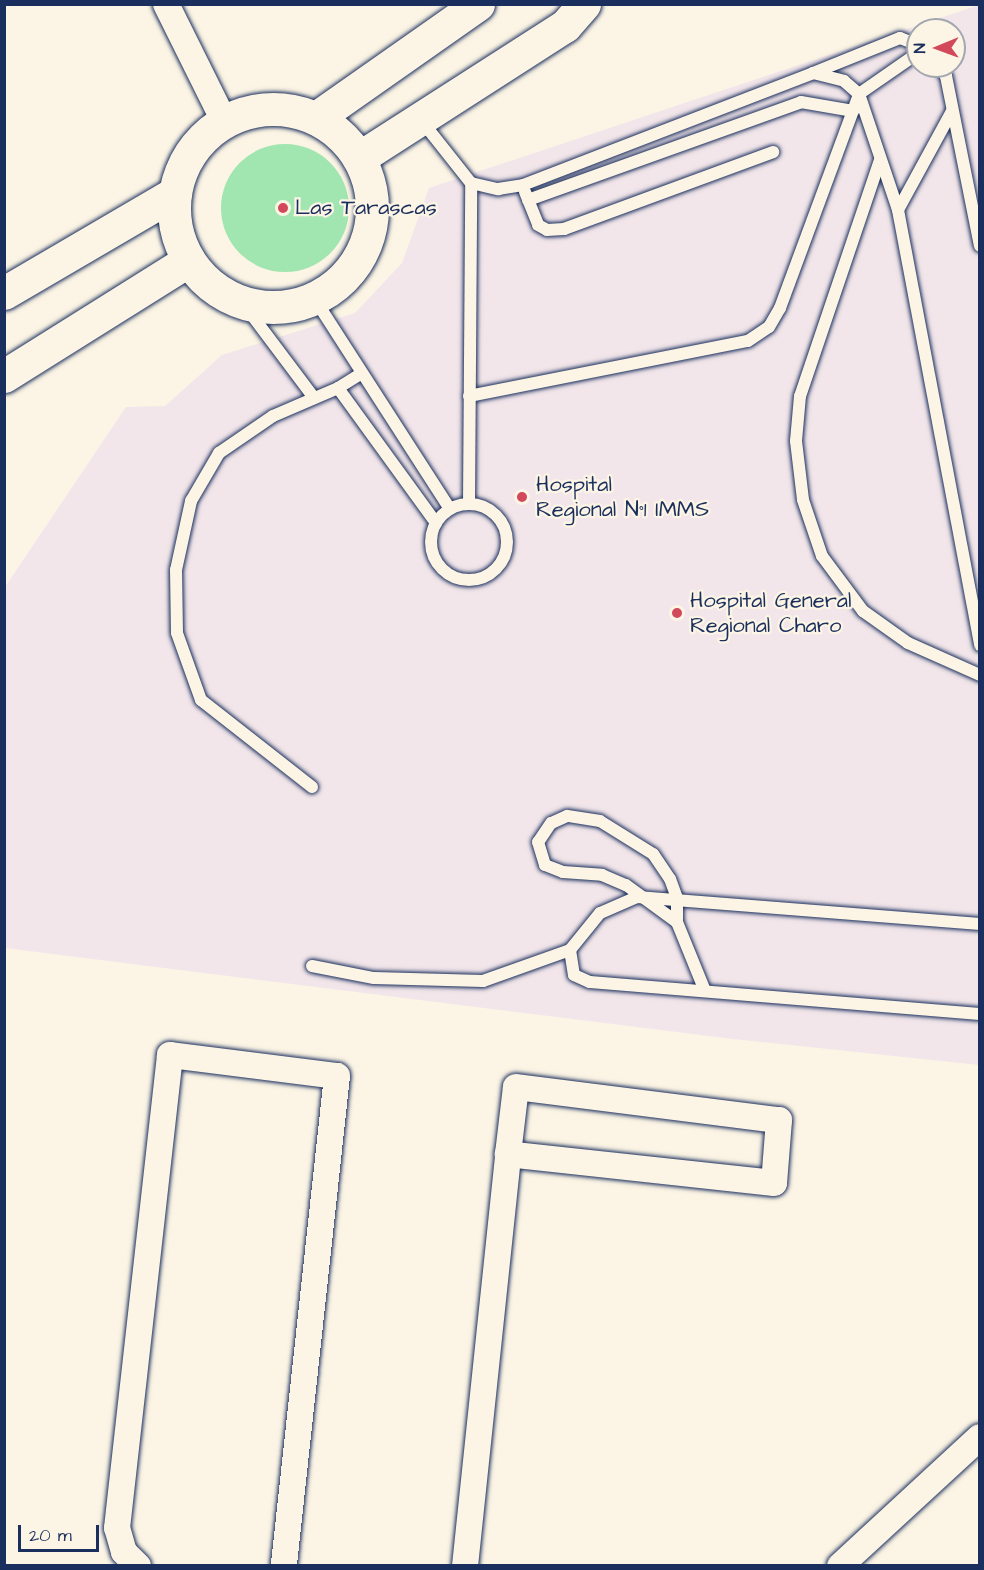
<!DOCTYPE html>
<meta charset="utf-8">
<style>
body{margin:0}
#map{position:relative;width:984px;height:1570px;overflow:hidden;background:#fcf5e5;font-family:"Architects Daughter",sans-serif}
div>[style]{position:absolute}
.built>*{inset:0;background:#f2e6ea}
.green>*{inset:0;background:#a1e5b0}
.round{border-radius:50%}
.roads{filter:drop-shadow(0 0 2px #1b2f5e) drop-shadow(0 0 2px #1b2f5e)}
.lane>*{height:12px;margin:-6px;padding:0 6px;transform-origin:6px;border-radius:6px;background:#fcf5e5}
.lane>.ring{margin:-6px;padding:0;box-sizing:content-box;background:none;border:12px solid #fcf5e5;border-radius:50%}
.street>*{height:26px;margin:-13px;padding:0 13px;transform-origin:13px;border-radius:13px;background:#fcf5e5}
.secondary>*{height:33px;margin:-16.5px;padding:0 16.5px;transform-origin:16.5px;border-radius:16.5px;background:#fcf5e5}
.secondary>.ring{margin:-16.5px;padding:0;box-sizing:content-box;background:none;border:33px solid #fcf5e5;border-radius:50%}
.dots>*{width:16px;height:16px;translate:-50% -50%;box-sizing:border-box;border:3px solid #fcf5e5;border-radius:50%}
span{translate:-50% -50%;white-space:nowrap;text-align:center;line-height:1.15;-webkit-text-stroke:4.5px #fcf5e5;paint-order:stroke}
.poi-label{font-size:22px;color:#1b2f5e}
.left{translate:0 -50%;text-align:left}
.frame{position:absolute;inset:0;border:6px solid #1b2f5e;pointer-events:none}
.north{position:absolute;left:906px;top:18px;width:60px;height:60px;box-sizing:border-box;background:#fcf5e5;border:2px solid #a2a6af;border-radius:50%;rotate:269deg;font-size:16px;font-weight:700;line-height:24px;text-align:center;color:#1b2f5e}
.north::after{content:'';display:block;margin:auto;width:21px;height:27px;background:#d1495b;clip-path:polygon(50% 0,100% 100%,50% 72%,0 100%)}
.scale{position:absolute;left:18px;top:1525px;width:81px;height:27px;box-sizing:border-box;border:3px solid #1b2f5e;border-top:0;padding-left:8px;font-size:18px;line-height:21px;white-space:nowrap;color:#1b2f5e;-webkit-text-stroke:4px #fcf5e5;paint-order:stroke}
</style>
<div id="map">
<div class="built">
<i style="clip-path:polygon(evenodd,979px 5px,979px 1065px,733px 1039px,5px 948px,5px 587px,126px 407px,165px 406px,222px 355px,355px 313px,402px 263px,429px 188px,979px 5px,918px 30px,954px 30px,954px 66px,918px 66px,918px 30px)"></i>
</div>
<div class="green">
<i class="round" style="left:221px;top:144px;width:128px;height:128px"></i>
</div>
<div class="roads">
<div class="lane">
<i style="left:938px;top:66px;width:13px;rotate:51deg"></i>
<i style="left:946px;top:76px;width:173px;rotate:78.7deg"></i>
<i style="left:813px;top:73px;width:94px;rotate:-21.9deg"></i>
<i style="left:900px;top:38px;width:19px;rotate:21deg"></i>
<i style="left:421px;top:120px;width:80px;rotate:51.6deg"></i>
<i style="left:471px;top:183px;width:28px;rotate:13deg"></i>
<i style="left:498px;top:189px;width:25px;rotate:-9deg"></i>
<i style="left:523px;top:185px;width:311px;rotate:-21.1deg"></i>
<i style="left:813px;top:73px;width:32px;rotate:14deg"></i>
<i style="left:844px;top:81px;width:20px;rotate:41deg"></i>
<i style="left:859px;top:94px;width:122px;rotate:71.4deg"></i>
<i style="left:898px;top:210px;width:443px;rotate:79.3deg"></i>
<i style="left:880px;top:160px;width:249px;rotate:108.7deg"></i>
<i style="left:800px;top:396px;width:45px;rotate:95.1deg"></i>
<i style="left:796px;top:441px;width:59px;rotate:83.2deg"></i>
<i style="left:803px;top:500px;width:59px;rotate:71.3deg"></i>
<i style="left:822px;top:556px;width:69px;rotate:53.3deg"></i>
<i style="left:863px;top:611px;width:55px;rotate:35.4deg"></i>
<i style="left:908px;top:643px;width:79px;rotate:24deg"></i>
<i style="left:525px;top:192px;width:35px;rotate:68deg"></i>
<i style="left:538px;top:225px;width:10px;rotate:29deg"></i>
<i style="left:547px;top:230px;width:17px;rotate:-3deg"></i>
<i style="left:564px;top:229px;width:223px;rotate:-20.2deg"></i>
<i style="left:528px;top:200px;width:290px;rotate:-19.7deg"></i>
<i style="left:801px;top:102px;width:53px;rotate:9.8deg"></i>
<i style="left:898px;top:210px;width:113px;rotate:-61.4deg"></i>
<i style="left:314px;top:298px;width:251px;rotate:57.2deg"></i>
<i style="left:242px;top:302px;width:120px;rotate:53.1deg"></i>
<i style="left:338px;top:388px;width:167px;rotate:54deg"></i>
<i style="left:469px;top:396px;width:284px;rotate:-11.2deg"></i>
<i style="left:748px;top:341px;width:25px;rotate:-34deg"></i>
<i style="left:769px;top:327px;width:22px;rotate:-60deg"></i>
<i style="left:780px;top:308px;width:228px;rotate:-69.7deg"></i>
<i style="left:859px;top:94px;width:72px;rotate:-34.8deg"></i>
<i style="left:469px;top:504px;width:321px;rotate:-89.6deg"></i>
<i class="ring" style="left:431px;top:504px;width:64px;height:64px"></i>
<i style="left:312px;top:787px;width:141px;rotate:-141.9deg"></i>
<i style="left:201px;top:700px;width:71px;rotate:-109.7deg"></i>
<i style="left:177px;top:633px;width:63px;rotate:-90.9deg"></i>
<i style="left:176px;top:570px;width:71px;rotate:-77.7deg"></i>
<i style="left:191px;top:501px;width:56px;rotate:-59.7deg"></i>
<i style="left:219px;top:453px;width:65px;rotate:-34.4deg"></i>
<i style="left:273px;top:416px;width:71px;rotate:-23.3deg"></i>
<i style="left:338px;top:388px;width:26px;rotate:-32deg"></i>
<i style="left:677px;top:922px;width:24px;rotate:-90deg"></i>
<i style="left:677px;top:898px;width:20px;rotate:-110deg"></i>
<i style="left:670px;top:879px;width:30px;rotate:-124deg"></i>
<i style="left:653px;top:854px;width:62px;rotate:-148.1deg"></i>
<i style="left:600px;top:821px;width:33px;rotate:-171deg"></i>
<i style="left:567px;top:816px;width:17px;rotate:156deg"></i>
<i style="left:551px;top:823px;width:23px;rotate:124deg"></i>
<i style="left:538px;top:842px;width:24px;rotate:73deg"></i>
<i style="left:545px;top:865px;width:19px;rotate:21deg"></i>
<i style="left:563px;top:872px;width:39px;rotate:4deg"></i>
<i style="left:602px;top:875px;width:26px;rotate:23deg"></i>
<i style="left:626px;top:885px;width:63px;rotate:36deg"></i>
<i style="left:677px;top:922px;width:74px;rotate:67.9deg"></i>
<i style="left:980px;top:924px;width:344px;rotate:-175.5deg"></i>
<i style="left:637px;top:897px;width:40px;rotate:156.6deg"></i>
<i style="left:600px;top:913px;width:48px;rotate:129deg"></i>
<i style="left:570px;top:950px;width:25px;rotate:81deg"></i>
<i style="left:574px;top:975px;width:17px;rotate:24deg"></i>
<i style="left:590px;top:982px;width:391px;rotate:4.7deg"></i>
<i style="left:312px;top:966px;width:63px;rotate:11deg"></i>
<i style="left:374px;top:978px;width:109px;rotate:1.6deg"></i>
<i style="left:483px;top:981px;width:92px;rotate:-19.6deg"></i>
</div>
<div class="street">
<i style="left:166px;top:4px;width:131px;rotate:63.6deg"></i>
<i style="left:138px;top:1566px;width:20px;rotate:-135deg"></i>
<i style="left:124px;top:1552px;width:25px;rotate:-106deg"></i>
<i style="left:117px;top:1528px;width:476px;rotate:-83.6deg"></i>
<i style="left:170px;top:1055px;width:168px;rotate:7.2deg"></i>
<i style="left:337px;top:1076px;width:493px;rotate:96.2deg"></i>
<i style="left:465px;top:1566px;width:414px;rotate:-84deg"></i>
<i style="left:508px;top:1154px;width:67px;rotate:-83.2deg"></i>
<i style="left:516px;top:1087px;width:265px;rotate:7.2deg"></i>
<i style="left:779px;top:1120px;width:63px;rotate:94.5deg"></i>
<i style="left:774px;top:1183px;width:268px;rotate:-173.8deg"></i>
<i style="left:840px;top:1566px;width:190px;rotate:-42.7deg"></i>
</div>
<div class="secondary">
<i class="ring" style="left:174px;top:109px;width:165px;height:165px"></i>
<i style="left:316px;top:118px;width:198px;rotate:-35.1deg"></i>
<i style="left:359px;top:158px;width:245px;rotate:-32.7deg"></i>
<i style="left:565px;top:26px;width:29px;rotate:-49deg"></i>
<i style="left:4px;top:293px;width:198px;rotate:-30.3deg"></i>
<i style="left:4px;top:376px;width:218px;rotate:-32.1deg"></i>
</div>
</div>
<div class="dots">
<i style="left:283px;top:208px;background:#d1495b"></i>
<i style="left:522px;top:497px;background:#d1495b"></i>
<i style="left:677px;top:613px;background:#d1495b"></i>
</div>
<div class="poi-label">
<span class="left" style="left:295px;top:208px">Las Tarascas</span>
<span class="left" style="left:536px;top:497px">Hospital<br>Regional N°1 IMMS</span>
<span class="left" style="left:690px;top:613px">Hospital General<br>Regional Charo</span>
</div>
<div class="frame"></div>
<div class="north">N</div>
<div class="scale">20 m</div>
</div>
